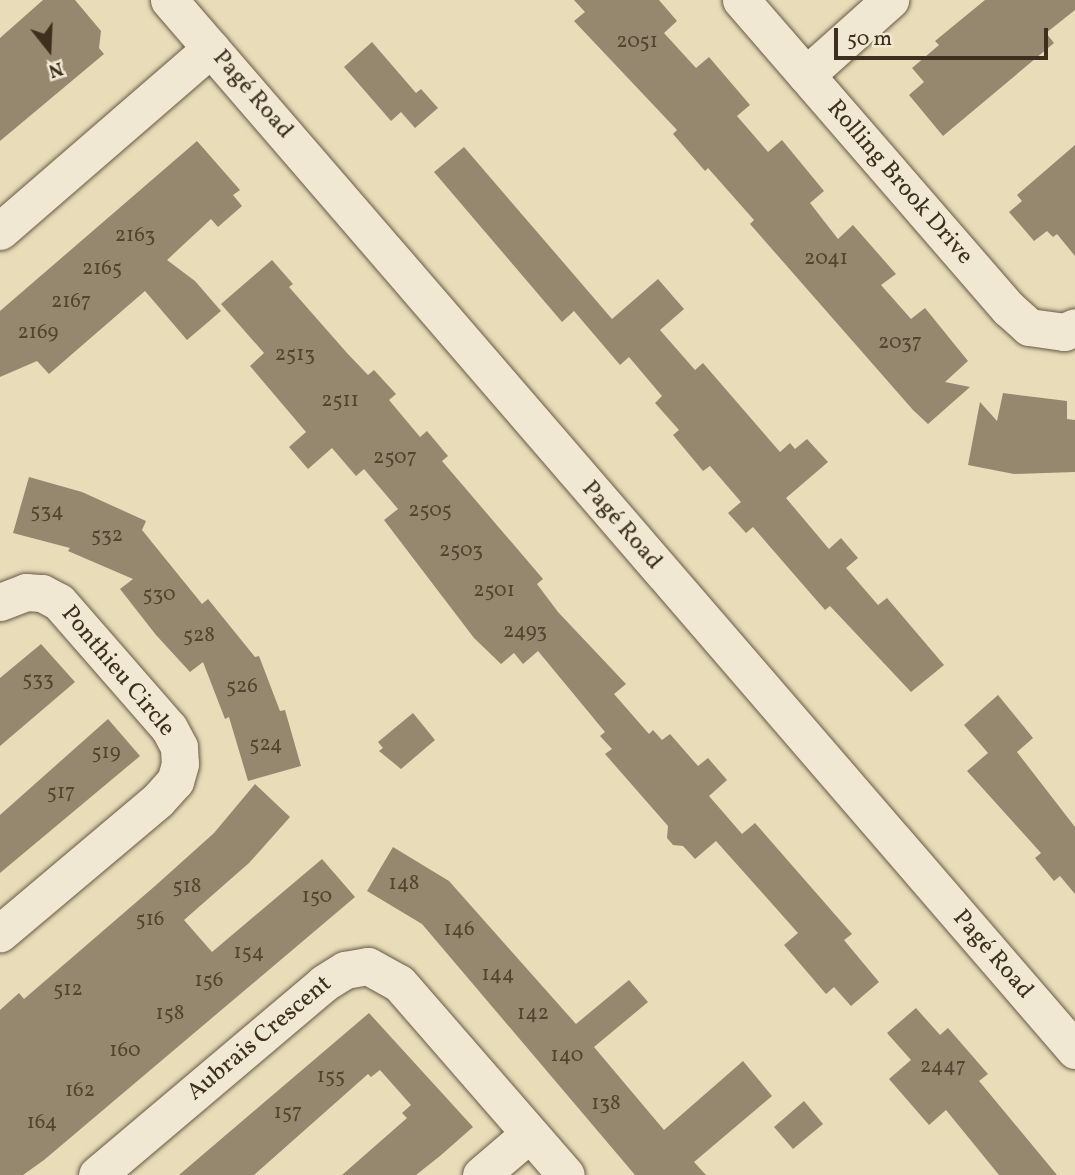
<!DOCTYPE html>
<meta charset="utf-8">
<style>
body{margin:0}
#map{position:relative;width:1075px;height:1175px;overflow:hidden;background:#e8dcb9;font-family:Vollkorn,serif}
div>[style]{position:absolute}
.building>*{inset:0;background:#96886e}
.roads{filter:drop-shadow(0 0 2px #685a44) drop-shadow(0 0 2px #685a44)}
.minor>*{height:37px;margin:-18.5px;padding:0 18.5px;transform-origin:18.5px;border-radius:18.5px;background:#f0e8d2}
span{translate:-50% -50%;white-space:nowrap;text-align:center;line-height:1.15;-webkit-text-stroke:7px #f0e8d2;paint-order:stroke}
.number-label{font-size:21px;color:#534431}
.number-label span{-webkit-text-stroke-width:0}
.street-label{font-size:24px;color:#3d2e1d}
.north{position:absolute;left:14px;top:14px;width:70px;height:70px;-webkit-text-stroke:5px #f0e8d2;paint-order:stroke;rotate:162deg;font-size:19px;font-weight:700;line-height:28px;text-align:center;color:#3d2e1d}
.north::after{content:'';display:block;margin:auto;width:24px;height:32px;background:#3d2e1d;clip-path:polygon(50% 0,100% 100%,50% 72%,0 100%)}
.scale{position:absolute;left:834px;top:28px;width:214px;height:32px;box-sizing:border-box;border:4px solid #3d2e1d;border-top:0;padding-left:9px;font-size:21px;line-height:24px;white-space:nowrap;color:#3d2e1d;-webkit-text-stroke:5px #f0e8d2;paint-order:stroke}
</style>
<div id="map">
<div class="building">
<i style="clip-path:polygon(43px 0,75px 0,101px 31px,99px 48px,104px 54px,0 141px,0 38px)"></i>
<i style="clip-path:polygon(574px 0,659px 0,677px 21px,664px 33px,696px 68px,709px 57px,750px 105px,737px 116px,768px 152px,782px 140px,824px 191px,810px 203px,838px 239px,853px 225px,896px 274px,881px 285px,911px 319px,925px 308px,968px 361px,945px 382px,970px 387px,928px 424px,913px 410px,750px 224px,754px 220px,708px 168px,705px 171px,673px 134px,677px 130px,574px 21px,585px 12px)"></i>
<i style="clip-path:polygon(985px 0,1075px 0,1075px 10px,1046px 33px,1054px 43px,943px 136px,909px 95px,924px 82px,912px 68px,939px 45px,935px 41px)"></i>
<i style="clip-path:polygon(372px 42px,416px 93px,421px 89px,438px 108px,415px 128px,401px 112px,391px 121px,344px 67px)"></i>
<i style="clip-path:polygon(197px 141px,240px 190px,233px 195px,242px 206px,218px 227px,211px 219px,167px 260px,195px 281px,221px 311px,187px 340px,145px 291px,49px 374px,37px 361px,0 377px,0 311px)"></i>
<i style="clip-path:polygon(1075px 145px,1075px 256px,1057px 234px,1053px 237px,1047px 231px,1034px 241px,1009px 212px,1022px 201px,1017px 195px)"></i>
<i style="clip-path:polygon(464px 147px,612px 319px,658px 279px,684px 309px,660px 330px,695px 370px,703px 363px,780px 452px,790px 443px,795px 449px,807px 439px,828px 462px,786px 498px,829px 549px,841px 538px,858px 558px,846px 568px,878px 605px,887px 598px,944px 665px,911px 692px,830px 606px,825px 610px,753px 527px,746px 533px,728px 513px,741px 502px,710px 466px,703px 471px,673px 435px,679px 430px,655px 403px,662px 396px,629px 357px,620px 365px,574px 311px,562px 322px,434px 172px)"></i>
<i style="clip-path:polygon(272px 260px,293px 284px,289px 287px,347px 353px,368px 375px,374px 370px,396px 394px,389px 400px,420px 437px,427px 431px,448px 456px,442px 461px,543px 579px,537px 584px,558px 612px,626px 684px,614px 694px,649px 734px,653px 730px,662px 740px,670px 734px,698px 766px,708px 758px,727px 780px,709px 796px,742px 834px,755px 823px,852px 934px,844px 940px,879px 982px,851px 1006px,834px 987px,826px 994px,784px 945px,798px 933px,716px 841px,695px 859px,683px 846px,673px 845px,667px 838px,668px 826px,605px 754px,612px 749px,600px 736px,605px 732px,538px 651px,523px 664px,514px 653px,501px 664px,474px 638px,384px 520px,398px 509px,364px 469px,356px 476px,332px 448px,308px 469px,289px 447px,306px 432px,250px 366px,264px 353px,221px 304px)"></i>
<i style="clip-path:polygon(1003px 393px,1067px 401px,1067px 419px,1075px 420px,1075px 472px,1014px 474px,968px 465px,980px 402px,997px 421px)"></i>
<i style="clip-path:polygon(29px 477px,82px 492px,146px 521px,142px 530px,202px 604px,208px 599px,255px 657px,259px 656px,280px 711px,285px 710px,301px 766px,248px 781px,229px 717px,225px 719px,203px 662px,190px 672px,156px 635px,120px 589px,133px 579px,68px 551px,70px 548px,13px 533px)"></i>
<i style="clip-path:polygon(41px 644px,75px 682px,0 746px,0 678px)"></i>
<i style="clip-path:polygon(998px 695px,1033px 738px,1017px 752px,1075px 827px,1075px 894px,1060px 876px,1054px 881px,1035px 858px,1041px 853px,967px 771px,988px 753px,964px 725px)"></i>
<i style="clip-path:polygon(413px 713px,435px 740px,401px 769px,379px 751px,383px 748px,378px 742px)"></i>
<i style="clip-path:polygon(108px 719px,140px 756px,0 873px,0 815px)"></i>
<i style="clip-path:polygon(255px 784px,290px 817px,249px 863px,184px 920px,212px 952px,322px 859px,355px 897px,44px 1160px,23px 1175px,0 1175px,0 1010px,19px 993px,24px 999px,155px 886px,214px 833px)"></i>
<i style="clip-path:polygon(393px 847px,449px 881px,576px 1024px,629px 980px,648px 1002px,594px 1047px,664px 1130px,743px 1061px,772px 1096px,694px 1162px,706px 1175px,635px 1175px,422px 924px,367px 891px)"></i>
<i style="clip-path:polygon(916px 1008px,940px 1035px,948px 1028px,988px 1074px,979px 1081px,1057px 1175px,999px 1175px,946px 1110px,929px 1125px,889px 1079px,911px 1060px,887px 1033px)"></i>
<i style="clip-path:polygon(369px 1013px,473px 1127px,440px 1156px,416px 1175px,342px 1175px,407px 1118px,402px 1113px,411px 1105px,380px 1070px,371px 1077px,368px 1074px,254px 1175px,179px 1175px)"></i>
<i style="clip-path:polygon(804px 1101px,823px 1124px,793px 1149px,774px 1127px)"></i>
</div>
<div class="roads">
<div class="minor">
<i style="left:169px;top:0;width:1387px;rotate:49.21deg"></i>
<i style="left:741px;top:0;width:409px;rotate:49.1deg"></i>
<i style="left:1009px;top:309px;width:27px;rotate:42deg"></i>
<i style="left:1029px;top:327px;width:35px;rotate:8deg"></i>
<i style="left:1064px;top:332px;width:12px;rotate:-24deg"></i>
<i style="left:806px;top:75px;width:113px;rotate:-41.8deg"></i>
<i style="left:0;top:231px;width:279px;rotate:-40.9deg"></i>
<i style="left:0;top:602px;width:28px;rotate:-21deg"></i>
<i style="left:26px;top:592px;width:16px;rotate:4deg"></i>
<i style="left:42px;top:593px;width:19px;rotate:28deg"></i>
<i style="left:59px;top:602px;width:167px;rotate:48.9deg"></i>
<i style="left:169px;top:728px;width:21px;rotate:62deg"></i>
<i style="left:179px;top:747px;width:17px;rotate:87deg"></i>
<i style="left:180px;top:764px;width:18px;rotate:106deg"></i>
<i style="left:175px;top:781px;width:25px;rotate:132deg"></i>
<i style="left:158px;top:800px;width:207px;rotate:139.9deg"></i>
<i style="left:97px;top:1175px;width:297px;rotate:-40.2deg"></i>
<i style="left:324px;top:983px;width:25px;rotate:-32deg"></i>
<i style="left:345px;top:970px;width:23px;rotate:-10deg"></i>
<i style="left:368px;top:966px;width:35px;rotate:29deg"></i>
<i style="left:399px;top:983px;width:254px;rotate:49deg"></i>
<i style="left:481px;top:1175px;width:63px;rotate:-40.5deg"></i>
</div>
</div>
<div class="number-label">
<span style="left:637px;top:42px">2051</span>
<span style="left:135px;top:236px">2163</span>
<span style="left:826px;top:259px">2041</span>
<span style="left:102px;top:269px">2165</span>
<span style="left:71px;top:302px">2167</span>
<span style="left:38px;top:333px">2169</span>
<span style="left:900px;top:343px">2037</span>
<span style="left:295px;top:355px">2513</span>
<span style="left:340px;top:401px">2511</span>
<span style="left:395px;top:458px">2507</span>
<span style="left:430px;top:511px">2505</span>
<span style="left:47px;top:512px">534</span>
<span style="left:107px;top:536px">532</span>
<span style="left:461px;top:551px">2503</span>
<span style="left:494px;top:591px">2501</span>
<span style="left:159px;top:595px">530</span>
<span style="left:525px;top:632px">2493</span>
<span style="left:199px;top:636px">528</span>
<span style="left:38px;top:680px">533</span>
<span style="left:242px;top:687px">526</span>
<span style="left:266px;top:745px">524</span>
<span style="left:106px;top:753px">519</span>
<span style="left:61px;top:793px">517</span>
<span style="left:404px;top:884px">148</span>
<span style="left:187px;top:887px">518</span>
<span style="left:317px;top:897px">150</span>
<span style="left:150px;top:920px">516</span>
<span style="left:459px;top:930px">146</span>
<span style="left:249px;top:953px">154</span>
<span style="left:498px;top:975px">144</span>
<span style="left:209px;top:981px">156</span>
<span style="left:68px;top:990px">512</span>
<span style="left:170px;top:1014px">158</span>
<span style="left:533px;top:1014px">142</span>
<span style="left:125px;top:1051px">160</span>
<span style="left:567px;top:1056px">140</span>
<span style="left:943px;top:1067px">2447</span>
<span style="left:331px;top:1077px">155</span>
<span style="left:80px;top:1091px">162</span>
<span style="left:606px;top:1104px">138</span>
<span style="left:288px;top:1113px">157</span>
<span style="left:42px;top:1123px">164</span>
</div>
<div class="street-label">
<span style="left:252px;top:95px;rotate:49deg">Pagé Road</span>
<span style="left:899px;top:183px;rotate:49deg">Rolling Brook Drive</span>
<span style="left:621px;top:526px;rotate:49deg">Pagé Road</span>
<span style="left:117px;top:672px;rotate:50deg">Ponthieu Circle</span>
<span style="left:992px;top:955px;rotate:49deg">Pagé Road</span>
<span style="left:260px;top:1039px;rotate:-40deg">Aubrais Crescent</span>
</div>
<div class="north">N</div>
<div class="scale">50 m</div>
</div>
